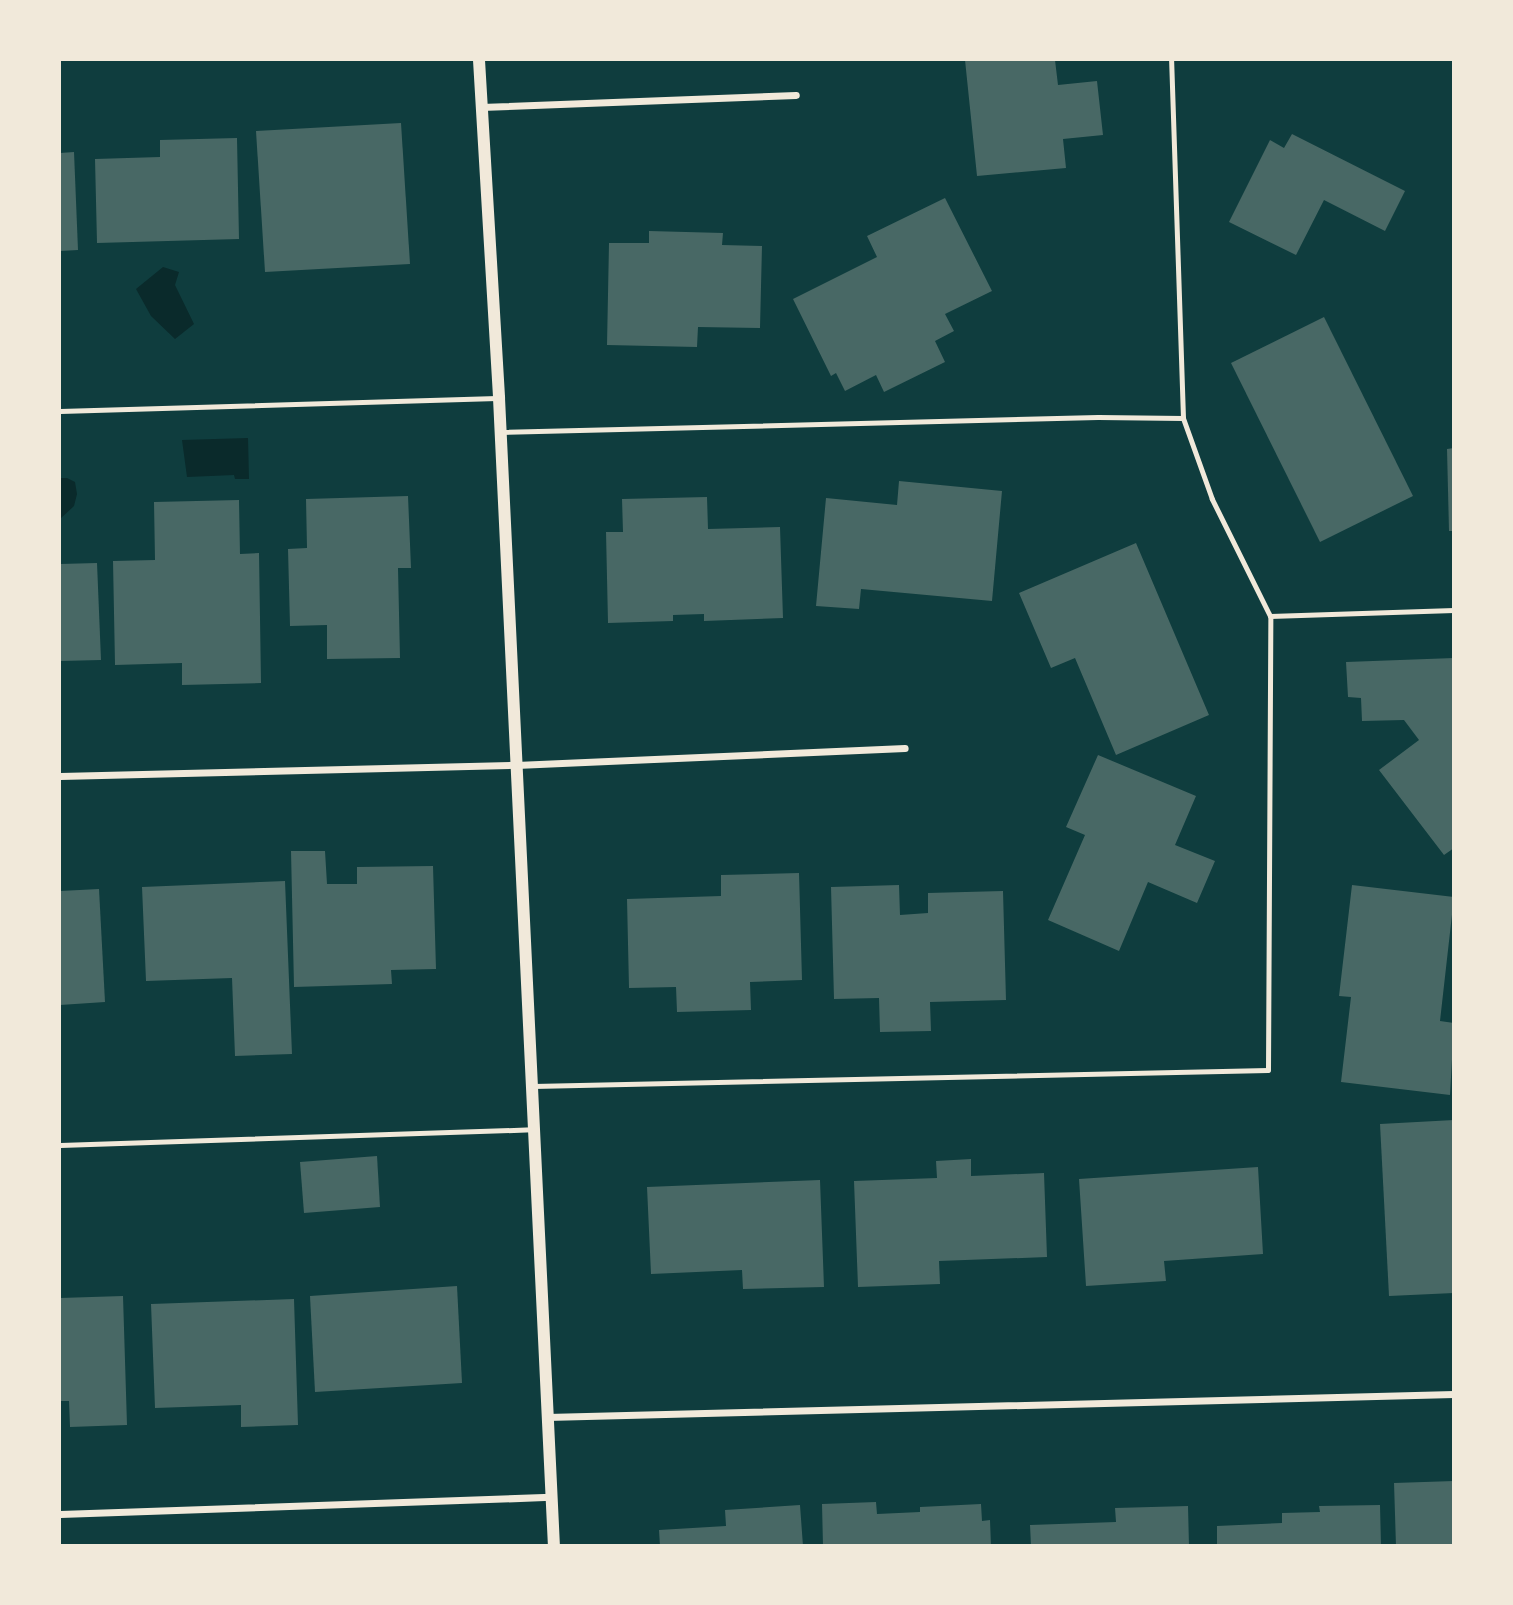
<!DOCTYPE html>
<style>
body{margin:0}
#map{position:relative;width:1513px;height:1605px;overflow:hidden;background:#0f3d3e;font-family:Quicksand,sans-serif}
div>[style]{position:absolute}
.water>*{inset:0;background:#0a2a2b}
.building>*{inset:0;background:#486865}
.service>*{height:5px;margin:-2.5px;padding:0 2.5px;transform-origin:2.5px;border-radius:2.5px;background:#f1e9da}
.minor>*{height:7px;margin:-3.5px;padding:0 3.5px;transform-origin:3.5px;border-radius:3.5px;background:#f1e9da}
.tertiary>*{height:12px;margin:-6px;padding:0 6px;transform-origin:6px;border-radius:6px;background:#f1e9da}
span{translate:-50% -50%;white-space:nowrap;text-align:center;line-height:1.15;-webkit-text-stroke:7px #f1e9da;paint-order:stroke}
.frame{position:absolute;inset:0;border:61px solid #f1e9da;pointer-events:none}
</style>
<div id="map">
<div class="water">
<i style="clip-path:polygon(163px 267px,179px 272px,175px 285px,194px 324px,175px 339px,151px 316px,136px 289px)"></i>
<i style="clip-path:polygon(248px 438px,249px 479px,235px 479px,234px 475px,187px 477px,182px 440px)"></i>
<i style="clip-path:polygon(60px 478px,67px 478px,75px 482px,77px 494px,74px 506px,60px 519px)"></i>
</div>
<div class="building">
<i style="clip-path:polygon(965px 60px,1055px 60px,1058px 85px,1097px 81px,1103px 135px,1063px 139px,1066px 168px,977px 176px)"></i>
<i style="clip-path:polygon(401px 123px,410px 264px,265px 272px,256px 131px)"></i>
<i style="clip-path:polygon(1292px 134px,1405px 191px,1385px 231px,1324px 200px,1296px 255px,1229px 222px,1270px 140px,1284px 148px)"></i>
<i style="clip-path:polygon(237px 138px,239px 239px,97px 243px,95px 159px,160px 157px,160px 140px)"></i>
<i style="clip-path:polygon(74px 152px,78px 250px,60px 251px,60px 153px)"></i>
<i style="clip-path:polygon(945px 198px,992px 291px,945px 314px,954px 331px,935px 341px,945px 362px,884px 392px,876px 375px,845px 391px,836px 373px,831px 376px,793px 299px,877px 257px,867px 236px)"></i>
<i style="clip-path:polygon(649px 231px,723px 233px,722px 245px,762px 246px,760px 328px,698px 327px,697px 347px,607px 345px,609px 243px,649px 243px)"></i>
<i style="clip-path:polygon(1324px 317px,1413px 496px,1320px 542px,1231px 363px)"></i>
<i style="clip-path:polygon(1454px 448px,1454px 531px,1449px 531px,1447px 449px)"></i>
<i style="clip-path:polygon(899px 481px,1002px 491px,992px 601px,861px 589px,859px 609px,816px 606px,826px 498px,897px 505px)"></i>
<i style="clip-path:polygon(408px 496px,411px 568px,398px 568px,400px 658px,327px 659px,327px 625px,290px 626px,288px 549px,307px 548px,306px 499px)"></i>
<i style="clip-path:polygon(707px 497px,708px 529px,780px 527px,783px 618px,704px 621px,704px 614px,673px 615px,673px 621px,608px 623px,606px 532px,623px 532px,622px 499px)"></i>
<i style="clip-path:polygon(239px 500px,240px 554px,259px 553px,261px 683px,182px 685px,182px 663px,115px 665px,113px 561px,155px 560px,154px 502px)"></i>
<i style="clip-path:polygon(1136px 543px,1209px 715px,1116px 755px,1075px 658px,1051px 668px,1019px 593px)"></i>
<i style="clip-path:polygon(97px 563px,101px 660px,60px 661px,60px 564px)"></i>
<i style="clip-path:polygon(1454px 658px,1454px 848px,1444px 855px,1379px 770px,1419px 740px,1404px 720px,1362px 721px,1361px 698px,1348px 697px,1346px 662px)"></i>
<i style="clip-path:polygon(1098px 755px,1196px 796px,1175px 845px,1215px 861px,1197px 903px,1148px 882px,1119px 951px,1048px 920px,1085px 835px,1066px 827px)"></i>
<i style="clip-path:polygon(291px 851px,325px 851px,327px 884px,357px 884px,357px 867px,433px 866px,436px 969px,391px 970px,392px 984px,294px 987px)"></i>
<i style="clip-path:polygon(799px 873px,802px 980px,750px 982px,751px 1010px,677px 1012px,676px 987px,629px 988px,627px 899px,721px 896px,721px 875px)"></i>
<i style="clip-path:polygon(285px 881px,292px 1054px,235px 1056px,232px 978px,146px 981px,142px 887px)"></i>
<i style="clip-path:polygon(899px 885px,900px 915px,928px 913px,928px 893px,1003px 891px,1006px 1000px,930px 1002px,931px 1031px,880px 1032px,879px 998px,834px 999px,831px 887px)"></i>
<i style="clip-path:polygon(1352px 885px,1454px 897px,1440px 1021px,1454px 1023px,1450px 1095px,1341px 1082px,1351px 997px,1339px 996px)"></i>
<i style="clip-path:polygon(99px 889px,105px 1002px,60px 1005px,60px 891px)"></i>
<i style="clip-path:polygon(1454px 1120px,1454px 1293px,1389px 1296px,1380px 1124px)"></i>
<i style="clip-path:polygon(377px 1156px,380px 1207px,304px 1213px,300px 1162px)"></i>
<i style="clip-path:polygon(971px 1159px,971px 1176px,1044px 1173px,1047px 1257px,939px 1261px,940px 1284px,858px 1287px,854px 1181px,937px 1178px,936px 1161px)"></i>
<i style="clip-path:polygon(1258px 1167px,1263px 1254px,1164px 1261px,1166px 1281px,1086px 1286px,1079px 1179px)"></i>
<i style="clip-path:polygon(820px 1180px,824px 1287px,743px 1289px,742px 1270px,651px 1274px,647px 1187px)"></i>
<i style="clip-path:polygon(457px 1286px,462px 1383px,315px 1392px,310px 1296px)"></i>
<i style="clip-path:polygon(123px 1296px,127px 1425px,70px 1427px,69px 1401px,60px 1401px,60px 1298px)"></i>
<i style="clip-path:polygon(294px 1299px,298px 1425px,241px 1427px,241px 1405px,155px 1408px,151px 1304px)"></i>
<i style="clip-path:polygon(1454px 1481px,1454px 1546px,1396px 1546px,1394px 1483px)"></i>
<i style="clip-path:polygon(876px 1502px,877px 1514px,920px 1512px,920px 1507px,981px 1504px,982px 1521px,990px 1520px,991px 1546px,823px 1546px,822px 1504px)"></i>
<i style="clip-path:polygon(800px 1505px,803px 1546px,660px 1546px,659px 1530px,726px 1526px,725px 1510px)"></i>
<i style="clip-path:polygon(1380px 1505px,1381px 1546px,1217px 1546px,1217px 1526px,1282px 1523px,1282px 1513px,1320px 1512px,1319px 1506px)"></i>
<i style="clip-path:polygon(1188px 1506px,1189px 1546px,1031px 1546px,1030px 1525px,1116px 1522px,1115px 1508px)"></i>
</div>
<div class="service">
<i style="left:60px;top:411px;width:437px;rotate:-1.7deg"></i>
<i style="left:500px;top:432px;width:598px;rotate:-1.44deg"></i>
<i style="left:1098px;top:417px;width:85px;rotate:0.7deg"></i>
<i style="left:1270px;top:616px;width:184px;rotate:-1.9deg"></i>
<i style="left:533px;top:1086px;width:735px;rotate:-1.25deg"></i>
<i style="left:1268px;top:1070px;width:454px;rotate:-89.7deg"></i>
<i style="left:1270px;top:616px;width:131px;rotate:-116.4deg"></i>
<i style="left:1212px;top:499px;width:86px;rotate:-109.7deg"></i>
<i style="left:1183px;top:418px;width:358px;rotate:-91.9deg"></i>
<i style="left:60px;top:1145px;width:472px;rotate:-1.9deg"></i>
</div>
<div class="minor">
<i style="left:481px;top:107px;width:315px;rotate:-2.2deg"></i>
<i style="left:60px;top:776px;width:456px;rotate:-1.4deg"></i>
<i style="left:516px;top:765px;width:389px;rotate:-2.5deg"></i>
<i style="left:547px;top:1417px;width:907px;rotate:-1.45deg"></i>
<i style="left:60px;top:1514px;width:491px;rotate:-2deg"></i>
</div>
<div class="tertiary">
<i style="left:479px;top:60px;width:339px;rotate:86.6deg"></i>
<i style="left:499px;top:398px;width:1149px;rotate:87.26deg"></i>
</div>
<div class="frame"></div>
</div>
